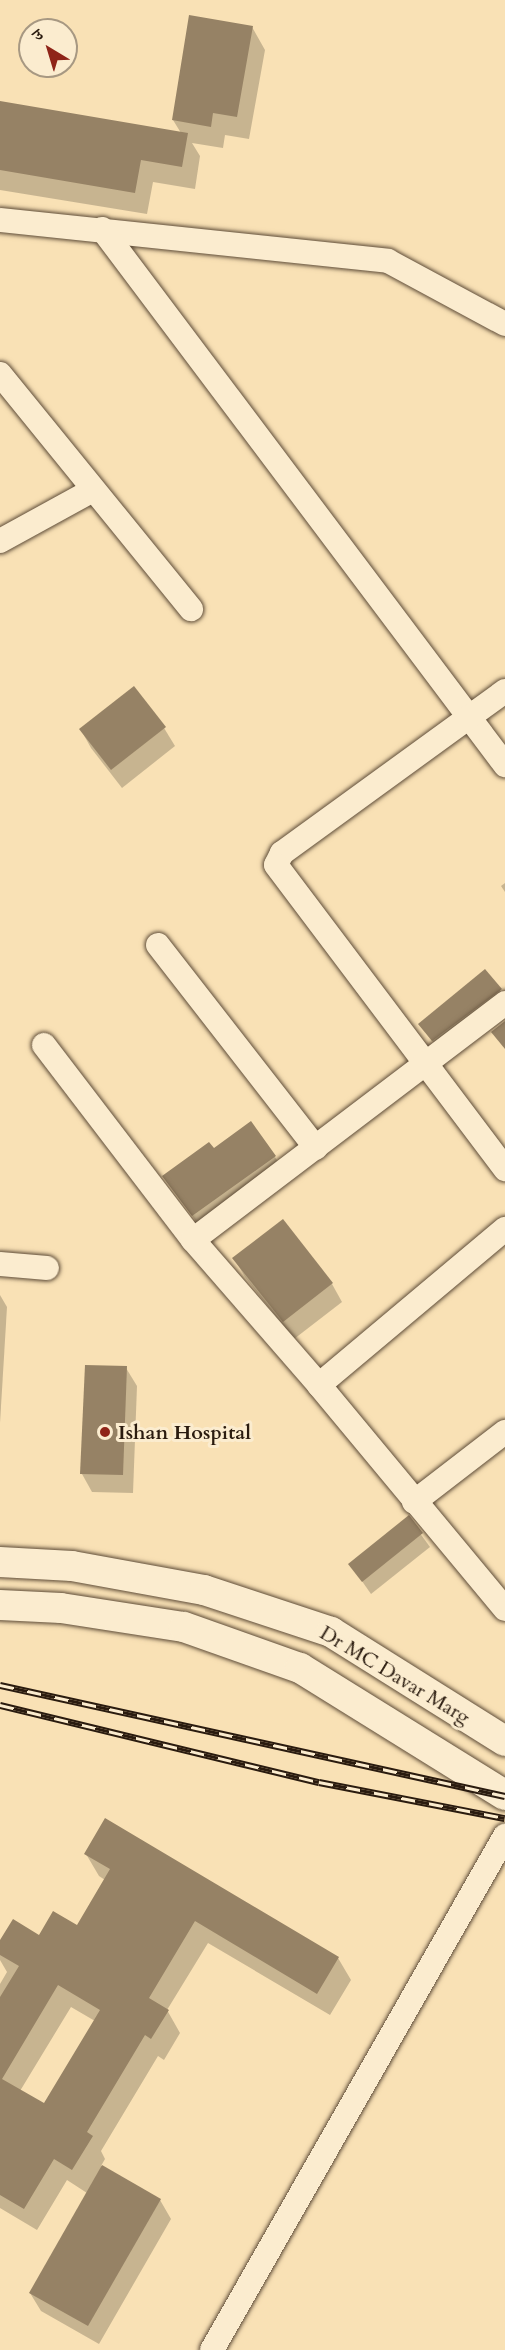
<!DOCTYPE html>
<meta charset="utf-8">
<style>
body{margin:0}
#map{position:relative;width:505px;height:2350px;overflow:hidden;background:#f9e1b5;font-family:Cardo,"Noto Serif Devanagari",serif}
div>[style]{position:absolute}
.shadow>*{inset:0;background:#0003}
.building>*{inset:0;background:#968265}
.roads{filter:drop-shadow(0 0 2px #5e4c38) drop-shadow(0 0 2px #5e4c38)}
.minor>*{height:24px;margin:-12px;padding:0 12px;transform-origin:12px;border-radius:12px;background:#fbeccf}
.tertiary>*{height:30px;margin:-15px;padding:0 15px;transform-origin:15px;border-radius:15px;background:#fbeccf}
.rail>*{height:7px;margin-top:-3.5px;transform-origin:0;background:repeating-linear-gradient(90deg,#fbeccf 0 14px,#2a1b0f 0 28px);box-sizing:border-box;border-block:2px solid #2a1b0f}
.dots>*{width:16px;height:16px;translate:-50% -50%;box-sizing:border-box;border:3px solid #fbeccf;border-radius:50%}
span{translate:-50% -50%;white-space:nowrap;text-align:center;line-height:1.15;-webkit-text-stroke:6px #fbeccf;paint-order:stroke}
.poi-label{font-size:20px;color:#2a1b0f;font-weight:700}
.left{translate:0 -50%;text-align:left}
.street-label{font-size:20px;color:#2a1b0f}
.north{position:absolute;left:18px;top:18px;width:60px;height:60px;box-sizing:border-box;background:#fbeccf;border:2px solid #a79882;border-radius:50%;rotate:322deg;font-size:16px;font-weight:700;line-height:24px;text-align:center;color:#2a1b0f}
.north::after{content:'';display:block;margin:auto;width:21px;height:27px;background:#8f2418;clip-path:polygon(50% 0,100% 100%,50% 72%,0 100%)}
</style>
<div id="map">
<div class="shadow">
<i style="clip-path:polygon(252px 27px,265px 50px,249px 139px,225px 135px,223px 148px,192px 143px,200px 156px,195px 189px,153px 182px,147px 214px,0 190px,0 103px,181px 133px,173px 120px)"></i>
<i style="clip-path:polygon(164px 728px,175px 746px,122px 788px,91px 748px,81px 730px)"></i>
<i style="clip-path:polygon(505px 883px,505px 892px,501px 886px)"></i>
<i style="clip-path:polygon(485px 971px,505px 997px,441px 1053px,420px 1024px)"></i>
<i style="clip-path:polygon(214px 1150px,275px 1157px,283px 1170px,201px 1228px,164px 1177px)"></i>
<i style="clip-path:polygon(234px 1258px,332px 1284px,342px 1302px,294px 1339px,245px 1277px)"></i>
<i style="clip-path:polygon(0 1295px,7px 1307px,0 1423px)"></i>
<i style="clip-path:polygon(126px 1368px,137px 1386px,133px 1493px,92px 1492px,82px 1474px)"></i>
<i style="clip-path:polygon(408px 1517px,430px 1547px,371px 1594px,350px 1564px)"></i>
<i style="clip-path:polygon(evenodd,86px 1854px,338px 1958px,351px 1980px,330px 2015px,208px 1943px,167px 2010px,180px 2033px,164px 2060px,158px 2056px,101px 2151px,105px 2159px,101px 2166px,160px 2200px,171px 2219px,99px 2344px,41px 2311px,30px 2293px,87px 2193px,67px 2180px,37px 2230px,0 2208px,0 1984px,7px 1972px,0 1960px,0 1943px,77px 1927px,105px 1880px,99px 1876px,86px 1854px,71px 2007px,95px 2021px,44px 2105px,20px 2091px,71px 2007px)"></i>
</div>
<div class="building">
<i style="clip-path:polygon(189px 15px,253px 26px,237px 117px,213px 113px,211px 127px,172px 120px)"></i>
<i style="clip-path:polygon(0 101px,188px 133px,182px 167px,141px 160px,135px 193px,0 170px)"></i>
<i style="clip-path:polygon(134px 686px,166px 727px,111px 770px,79px 729px)"></i>
<i style="clip-path:polygon(485px 969px,502px 989px,432px 1041px,418px 1024px)"></i>
<i style="clip-path:polygon(505px 1021px,505px 1049px,491px 1032px)"></i>
<i style="clip-path:polygon(251px 1121px,276px 1156px,192px 1216px,162px 1176px,209px 1142px,214px 1148px)"></i>
<i style="clip-path:polygon(283px 1219px,333px 1283px,283px 1322px,232px 1258px)"></i>
<i style="clip-path:polygon(85px 1365px,127px 1366px,123px 1475px,80px 1474px)"></i>
<i style="clip-path:polygon(409px 1515px,423px 1533px,362px 1582px,348px 1564px)"></i>
<i style="clip-path:polygon(evenodd,105px 1818px,339px 1957px,317px 1994px,195px 1921px,149px 1998px,169px 2010px,151px 2039px,145px 2035px,87px 2132px,93px 2136px,72px 2170px,54px 2159px,24px 2209px,0 2195px,0 1997px,19px 1966px,0 1955px,0 1940px,13px 1919px,39px 1935px,53px 1911px,77px 1925px,110px 1869px,84px 1854px,105px 1818px,58px 1985px,100px 2010px,44px 2103px,2px 2079px,58px 1985px)"></i>
<i style="clip-path:polygon(102px 2165px,161px 2199px,88px 2326px,29px 2293px)"></i>
</div>
<div class="roads">
<div class="minor">
<i style="left:0;top:220px;width:390px;rotate:6deg"></i>
<i style="left:388px;top:261px;width:133px;rotate:28.3deg"></i>
<i style="left:102px;top:229px;width:671px;rotate:53.06deg"></i>
<i style="left:0;top:374px;width:303px;rotate:50.9deg"></i>
<i style="left:0;top:541px;width:106px;rotate:-28.7deg"></i>
<i style="left:505px;top:691px;width:276px;rotate:144deg"></i>
<i style="left:282px;top:853px;width:13px;rotate:117deg"></i>
<i style="left:276px;top:865px;width:381px;rotate:53deg"></i>
<i style="left:158px;top:945px;width:257px;rotate:52.1deg"></i>
<i style="left:44px;top:1045px;width:245px;rotate:52.6deg"></i>
<i style="left:193px;top:1240px;width:192px;rotate:49deg"></i>
<i style="left:319px;top:1385px;width:291px;rotate:50.3deg"></i>
<i style="left:193px;top:1240px;width:392px;rotate:-37.2deg"></i>
<i style="left:0;top:1264px;width:47px;rotate:4.9deg"></i>
<i style="left:319px;top:1385px;width:243px;rotate:-40deg"></i>
<i style="left:414px;top:1502px;width:115px;rotate:-37.6deg"></i>
<i style="left:212px;top:2350px;width:592px;rotate:-60.32deg"></i>
</div>
<div class="tertiary">
<i style="left:0;top:1562px;width:72px;rotate:3.2deg"></i>
<i style="left:72px;top:1566px;width:134px;rotate:10.3deg"></i>
<i style="left:204px;top:1590px;width:134px;rotate:18.3deg"></i>
<i style="left:331px;top:1632px;width:205px;rotate:32.1deg"></i>
<i style="left:0;top:1605px;width:61px;rotate:2.8deg"></i>
<i style="left:61px;top:1608px;width:124px;rotate:8.8deg"></i>
<i style="left:184px;top:1627px;width:123px;rotate:19.5deg"></i>
<i style="left:300px;top:1668px;width:241px;rotate:31.8deg"></i>
</div>
</div>
<div class="rail">
<i style="left:0;top:1685px;width:517px;rotate:12.4deg"></i>
<i style="left:0;top:1705px;width:328px;rotate:13.6deg"></i>
<i style="left:319px;top:1782px;width:189px;rotate:11deg"></i>
</div>
<div class="dots">
<i style="left:105px;top:1432px;background:#8f2418"></i>
</div>
<div class="poi-label">
<span class="left" style="left:118px;top:1432px">Ishan Hospital</span>
</div>
<div class="street-label">
<span style="left:395px;top:1675px;rotate:31deg">Dr MC Davar Marg</span>
</div>
<div class="north">उ</div>
</div>
